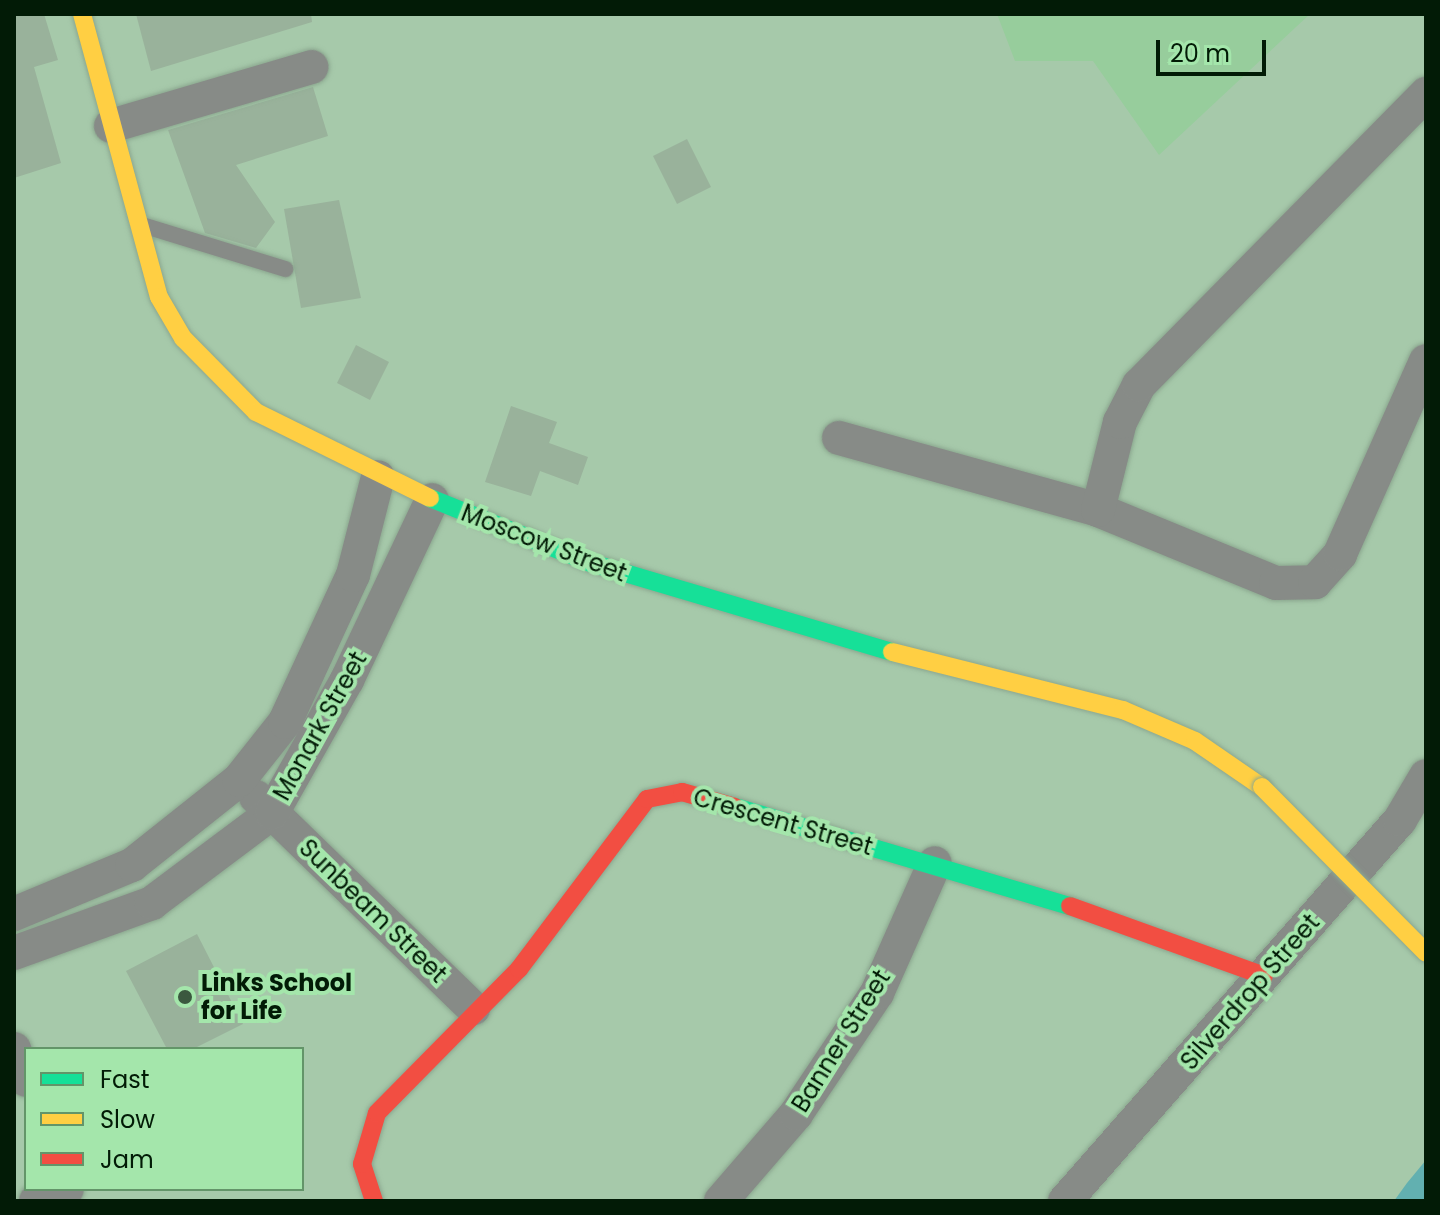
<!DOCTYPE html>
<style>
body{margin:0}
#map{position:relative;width:1440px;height:1215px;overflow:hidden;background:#a6c9aa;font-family:Poppins,sans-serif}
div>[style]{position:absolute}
.built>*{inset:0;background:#97cd9c}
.water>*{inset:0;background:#62b0b0}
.building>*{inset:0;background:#99b29b}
.roads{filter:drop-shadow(0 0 2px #8ba78f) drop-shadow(0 0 2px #8ba78f)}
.lane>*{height:16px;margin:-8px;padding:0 8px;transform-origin:8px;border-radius:8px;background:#878b87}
.street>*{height:34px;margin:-17px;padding:0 17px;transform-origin:17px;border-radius:17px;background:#878b87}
.fast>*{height:18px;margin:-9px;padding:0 9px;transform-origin:9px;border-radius:9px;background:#16e098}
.slow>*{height:18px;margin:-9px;padding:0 9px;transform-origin:9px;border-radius:9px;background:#ffcf43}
.jam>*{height:18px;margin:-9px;padding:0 9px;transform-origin:9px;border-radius:9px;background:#f24e42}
.bridges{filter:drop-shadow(0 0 2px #8ba78f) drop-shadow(0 0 2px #8ba78f)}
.slow-bridge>*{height:18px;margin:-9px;padding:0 9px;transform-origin:9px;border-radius:9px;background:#ffcf43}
.dots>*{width:22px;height:22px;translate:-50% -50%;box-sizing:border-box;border:4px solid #a4e6ab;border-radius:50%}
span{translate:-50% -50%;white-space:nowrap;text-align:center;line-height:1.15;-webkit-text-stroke:8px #a4e6ab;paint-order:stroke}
.street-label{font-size:24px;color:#021b06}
.poi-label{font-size:24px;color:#021b06;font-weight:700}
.left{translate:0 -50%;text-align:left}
.frame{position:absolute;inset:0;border:16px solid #021b06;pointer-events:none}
.legend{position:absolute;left:24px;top:1047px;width:280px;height:144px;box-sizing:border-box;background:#a4e6ab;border:2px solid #639569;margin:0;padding:10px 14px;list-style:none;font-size:24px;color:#021b06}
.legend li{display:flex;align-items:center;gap:16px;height:40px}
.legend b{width:40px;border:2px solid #639569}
.scale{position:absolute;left:1156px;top:40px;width:110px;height:36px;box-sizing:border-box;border:4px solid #021b06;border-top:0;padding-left:10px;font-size:24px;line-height:28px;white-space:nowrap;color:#021b06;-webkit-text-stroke:6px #a4e6ab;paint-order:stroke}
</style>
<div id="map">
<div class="built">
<i style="clip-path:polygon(997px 14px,1310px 14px,1159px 155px,1093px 61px,1015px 61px)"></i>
</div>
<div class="water">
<i style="clip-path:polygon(1426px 1160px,1426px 1201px,1394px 1201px,1407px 1183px)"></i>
</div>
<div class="building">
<i style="clip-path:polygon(14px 14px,44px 14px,58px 60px,34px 67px,61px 163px,14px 178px)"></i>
<i style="clip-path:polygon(136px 14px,311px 14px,312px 22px,151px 71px)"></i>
<i style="clip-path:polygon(313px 87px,328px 136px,236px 165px,275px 222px,256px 248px,205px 233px,168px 130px)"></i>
<i style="clip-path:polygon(687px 139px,711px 187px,677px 204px,653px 156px)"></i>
<i style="clip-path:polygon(339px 200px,361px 298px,301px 308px,284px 209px)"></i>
<i style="clip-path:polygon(356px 345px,389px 362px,370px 400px,337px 383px)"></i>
<i style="clip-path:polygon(511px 406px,557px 422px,549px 443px,588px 457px,578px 485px,540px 471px,531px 496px,485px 482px)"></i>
<i style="clip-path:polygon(197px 934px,243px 1024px,193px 1049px,167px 1049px,126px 971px)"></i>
</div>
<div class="roads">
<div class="lane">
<i style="left:142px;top:225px;width:150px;rotate:17.1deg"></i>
</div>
<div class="street">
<i style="left:111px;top:126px;width:209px;rotate:-16.4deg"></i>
<i style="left:839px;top:438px;width:269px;rotate:15.5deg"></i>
<i style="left:1098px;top:510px;width:192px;rotate:22.3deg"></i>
<i style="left:1276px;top:583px;width:39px;rotate:-1deg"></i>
<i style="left:1315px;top:582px;width:38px;rotate:-48deg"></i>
<i style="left:1340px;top:554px;width:211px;rotate:-66deg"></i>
<i style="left:1098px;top:510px;width:91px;rotate:-76deg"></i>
<i style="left:1120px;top:422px;width:42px;rotate:-62.8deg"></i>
<i style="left:1139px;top:385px;width:409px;rotate:-45.4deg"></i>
<i style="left:256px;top:797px;width:303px;rotate:44.2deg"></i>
<i style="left:14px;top:914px;width:128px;rotate:-22.6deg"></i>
<i style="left:132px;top:865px;width:137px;rotate:-38.5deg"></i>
<i style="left:239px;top:780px;width:74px;rotate:-51.6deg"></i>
<i style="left:285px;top:722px;width:162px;rotate:-65.2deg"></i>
<i style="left:353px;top:575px;width:101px;rotate:-75.7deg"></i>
<i style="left:14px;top:953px;width:147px;rotate:-19.9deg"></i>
<i style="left:152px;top:903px;width:150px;rotate:-36.9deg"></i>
<i style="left:272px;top:813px;width:153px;rotate:-60.6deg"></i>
<i style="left:347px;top:680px;width:199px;rotate:-64.7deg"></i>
<i style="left:14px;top:1049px;width:33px;rotate:69deg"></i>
<i style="left:36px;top:1201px;width:33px;rotate:-21deg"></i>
<i style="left:721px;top:1201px;width:115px;rotate:-49.2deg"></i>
<i style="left:796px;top:1114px;width:146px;rotate:-56.2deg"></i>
<i style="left:877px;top:993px;width:142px;rotate:-66deg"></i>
<i style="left:1065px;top:1201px;width:507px;rotate:-48.68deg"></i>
<i style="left:1400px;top:820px;width:51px;rotate:-59.4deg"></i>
</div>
<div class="fast">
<i style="left:430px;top:498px;width:174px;rotate:22deg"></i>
<i style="left:591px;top:563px;width:314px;rotate:16.5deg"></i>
<i style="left:735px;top:807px;width:349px;rotate:16.5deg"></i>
</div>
<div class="slow">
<i style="left:82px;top:14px;width:293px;rotate:74.8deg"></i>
<i style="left:159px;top:297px;width:48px;rotate:59.7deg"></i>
<i style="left:183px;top:338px;width:104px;rotate:45.4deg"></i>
<i style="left:256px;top:412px;width:194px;rotate:26.3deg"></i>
<i style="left:892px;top:652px;width:238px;rotate:14.1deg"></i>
<i style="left:1123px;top:710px;width:78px;rotate:23.3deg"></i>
<i style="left:1195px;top:741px;width:81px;rotate:34.5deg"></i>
</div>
<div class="jam">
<i style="left:1070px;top:906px;width:206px;rotate:19.8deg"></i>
<i style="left:374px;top:1201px;width:39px;rotate:-108deg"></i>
<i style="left:362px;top:1164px;width:53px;rotate:-73.6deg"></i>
<i style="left:377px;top:1113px;width:202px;rotate:-45.4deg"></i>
<i style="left:519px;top:969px;width:213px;rotate:-53deg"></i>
<i style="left:647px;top:799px;width:36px;rotate:-11deg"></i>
<i style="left:682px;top:792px;width:55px;rotate:15.8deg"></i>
</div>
</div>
<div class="bridges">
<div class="slow-bridge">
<i style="left:1262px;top:787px;width:233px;rotate:45.3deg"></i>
</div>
</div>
<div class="dots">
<i style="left:185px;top:997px;background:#3b583f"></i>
</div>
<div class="street-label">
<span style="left:544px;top:543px;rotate:21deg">Moscow Street</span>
<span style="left:320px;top:726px;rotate:-61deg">Monark Street</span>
<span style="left:783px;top:822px;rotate:16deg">Crescent Street</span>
<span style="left:373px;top:911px;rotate:44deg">Sunbeam Street</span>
<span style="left:1250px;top:992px;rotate:-49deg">Silverdrop Street</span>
<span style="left:841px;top:1041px;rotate:-58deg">Banner Street</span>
</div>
<div class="poi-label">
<span class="left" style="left:201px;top:997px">Links School<br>for Life</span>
</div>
<div class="frame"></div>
<ul class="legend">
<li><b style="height:10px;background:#16e098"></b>Fast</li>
<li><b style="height:10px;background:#ffcf43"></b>Slow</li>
<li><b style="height:10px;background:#f24e42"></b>Jam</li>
</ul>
<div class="scale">20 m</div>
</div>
